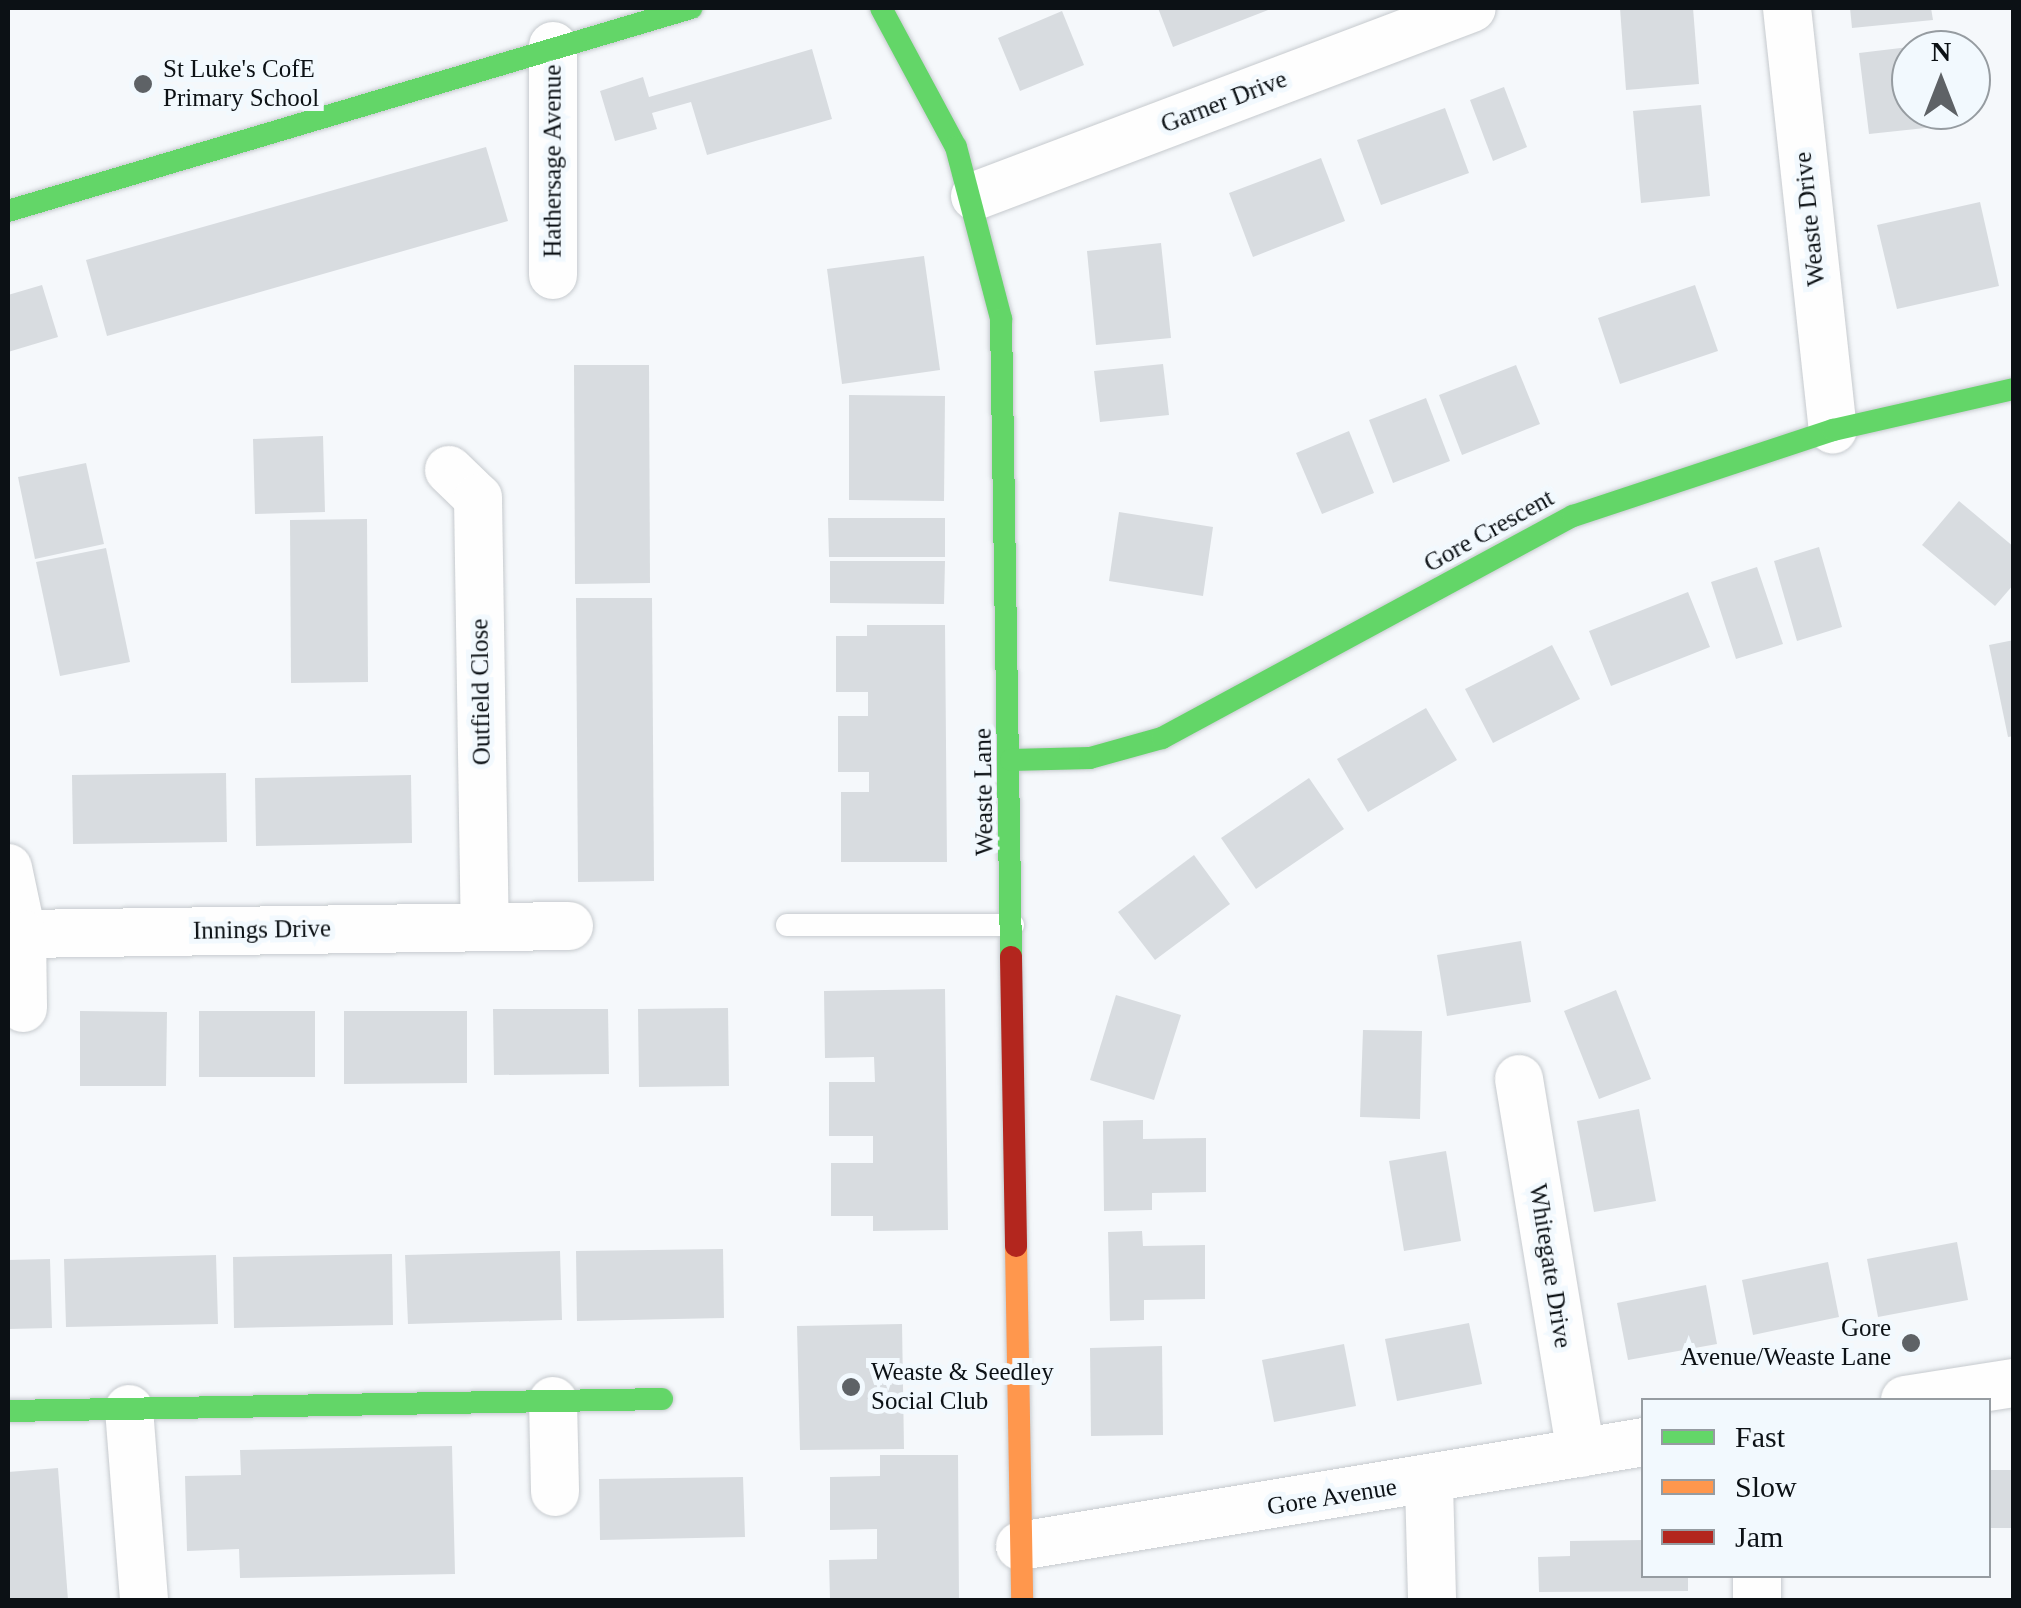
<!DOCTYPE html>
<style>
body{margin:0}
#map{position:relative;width:2021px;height:1608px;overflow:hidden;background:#f5f8fb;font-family:"Times New Roman",serif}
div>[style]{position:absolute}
.building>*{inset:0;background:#d8dce0}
.roads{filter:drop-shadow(0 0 2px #c6cace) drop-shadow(0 0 2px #c6cace)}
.lane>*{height:22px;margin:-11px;padding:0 11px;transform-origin:11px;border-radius:11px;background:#fefefe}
.street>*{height:48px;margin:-24px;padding:0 24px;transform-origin:24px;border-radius:24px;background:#fefefe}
.fast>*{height:22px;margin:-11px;padding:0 11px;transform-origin:11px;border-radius:11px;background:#63d668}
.slow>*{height:22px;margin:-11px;padding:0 11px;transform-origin:11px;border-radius:11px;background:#ff974d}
.jam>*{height:22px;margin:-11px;padding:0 11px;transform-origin:11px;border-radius:11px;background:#b3261e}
.dots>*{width:28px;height:28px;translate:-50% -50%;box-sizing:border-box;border:5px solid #f2f9fe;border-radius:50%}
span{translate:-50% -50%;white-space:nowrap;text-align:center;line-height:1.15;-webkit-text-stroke:10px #f2f9fe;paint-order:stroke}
.poi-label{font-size:25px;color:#0c1115}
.left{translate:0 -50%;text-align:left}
.right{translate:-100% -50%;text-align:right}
.street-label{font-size:25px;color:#0c1115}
.frame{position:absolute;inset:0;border:10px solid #0c1115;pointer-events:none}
.legend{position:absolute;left:1641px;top:1398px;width:350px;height:180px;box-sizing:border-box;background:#f2f9fe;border:2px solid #969ca1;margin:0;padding:12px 18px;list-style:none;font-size:30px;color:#0c1115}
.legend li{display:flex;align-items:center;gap:20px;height:50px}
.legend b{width:50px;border:2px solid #969ca1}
.north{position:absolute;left:1891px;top:30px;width:100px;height:100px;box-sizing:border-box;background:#f2f9fe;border:2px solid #969ca1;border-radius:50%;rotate:0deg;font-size:28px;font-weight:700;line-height:40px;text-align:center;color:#0c1115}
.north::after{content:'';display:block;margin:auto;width:35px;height:45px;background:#5e6266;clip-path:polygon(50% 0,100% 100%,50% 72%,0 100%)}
</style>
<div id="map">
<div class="building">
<i style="clip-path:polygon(1158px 8px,1273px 8px,1173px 47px)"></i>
<i style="clip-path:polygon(1620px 8px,1693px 8px,1699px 84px,1626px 90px)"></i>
<i style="clip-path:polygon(1850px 8px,1931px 8px,1933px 20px,1852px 28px)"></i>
<i style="clip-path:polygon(1062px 11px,1084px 65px,1020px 91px,998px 38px)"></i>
<i style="clip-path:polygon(1934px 44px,1911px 50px,1911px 110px,1942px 110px,1944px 126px,1869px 134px,1859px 53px)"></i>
<i style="clip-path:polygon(812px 49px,832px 119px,707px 155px,691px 102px,652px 113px,657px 129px,615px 141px,600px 91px,643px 77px,649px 97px)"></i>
<i style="clip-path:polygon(1504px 87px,1527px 147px,1493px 161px,1470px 100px)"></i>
<i style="clip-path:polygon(1701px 105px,1710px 196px,1641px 203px,1633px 111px)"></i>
<i style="clip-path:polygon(1445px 108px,1469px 173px,1381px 205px,1357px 140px)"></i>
<i style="clip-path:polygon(486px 147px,508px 221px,107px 336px,86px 260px)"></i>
<i style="clip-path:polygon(1321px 158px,1345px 221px,1253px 257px,1229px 193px)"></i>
<i style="clip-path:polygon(1980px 202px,1999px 286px,1897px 309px,1877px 225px)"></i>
<i style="clip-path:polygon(1161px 243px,1171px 338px,1096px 345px,1087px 251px)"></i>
<i style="clip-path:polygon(924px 256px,940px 370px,842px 384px,827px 269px)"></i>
<i style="clip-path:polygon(42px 285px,58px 337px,8px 352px,8px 295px)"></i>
<i style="clip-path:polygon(1695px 285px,1718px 351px,1620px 384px,1598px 318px)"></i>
<i style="clip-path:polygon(1163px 364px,1169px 415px,1100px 422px,1094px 371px)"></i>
<i style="clip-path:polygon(574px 365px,649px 365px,650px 583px,575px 584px)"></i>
<i style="clip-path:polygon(1516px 365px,1540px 424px,1462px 455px,1439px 395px)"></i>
<i style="clip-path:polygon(849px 395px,945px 396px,944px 501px,849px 500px)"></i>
<i style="clip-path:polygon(1426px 398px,1450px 461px,1393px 483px,1369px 420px)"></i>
<i style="clip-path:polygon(1349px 431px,1374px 493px,1322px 514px,1296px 453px)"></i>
<i style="clip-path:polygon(323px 436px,325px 512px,255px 514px,253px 439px)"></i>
<i style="clip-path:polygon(86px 463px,104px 544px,35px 559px,18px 477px)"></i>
<i style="clip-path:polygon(1959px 501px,2014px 547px,2014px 584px,1995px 606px,1922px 545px)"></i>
<i style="clip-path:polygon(1119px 512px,1213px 527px,1203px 596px,1109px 581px)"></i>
<i style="clip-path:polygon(828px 518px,945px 518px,945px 557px,829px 557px)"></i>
<i style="clip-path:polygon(367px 519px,368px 682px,291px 683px,290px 520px)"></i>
<i style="clip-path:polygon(1819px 547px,1842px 627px,1797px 641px,1774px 561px)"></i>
<i style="clip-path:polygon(106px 548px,130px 662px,60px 676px,36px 562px)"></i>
<i style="clip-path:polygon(830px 561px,945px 561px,944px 604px,830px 603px)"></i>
<i style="clip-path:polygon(1757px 567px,1783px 644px,1736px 659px,1711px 582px)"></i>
<i style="clip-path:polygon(1688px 592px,1710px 647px,1611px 686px,1589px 631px)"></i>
<i style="clip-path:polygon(576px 598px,652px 598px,654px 881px,578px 882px)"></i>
<i style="clip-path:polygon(867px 625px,945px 625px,947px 862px,841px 862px,841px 792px,869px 792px,869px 772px,838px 772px,838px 716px,868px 716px,868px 692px,836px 692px,836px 636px,867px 636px)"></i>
<i style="clip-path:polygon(2014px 640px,2014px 736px,2008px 737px,1989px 645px)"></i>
<i style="clip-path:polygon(1552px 645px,1580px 699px,1493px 743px,1465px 689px)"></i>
<i style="clip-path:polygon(1426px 708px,1457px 760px,1368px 812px,1337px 759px)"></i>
<i style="clip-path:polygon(226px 773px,227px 842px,73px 844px,72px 775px)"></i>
<i style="clip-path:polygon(411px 775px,412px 843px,256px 846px,255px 778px)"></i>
<i style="clip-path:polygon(1309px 778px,1344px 829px,1256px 889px,1221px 838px)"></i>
<i style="clip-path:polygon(1194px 855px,1230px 904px,1155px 960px,1118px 912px)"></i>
<i style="clip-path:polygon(1521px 941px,1531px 1002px,1447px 1016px,1437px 955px)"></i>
<i style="clip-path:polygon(945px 989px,948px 1230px,873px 1231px,873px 1216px,831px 1216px,831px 1163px,873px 1163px,873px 1136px,829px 1136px,829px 1082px,875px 1082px,874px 1057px,825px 1058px,824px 991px)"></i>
<i style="clip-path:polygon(1616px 990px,1651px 1079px,1599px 1099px,1564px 1011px)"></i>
<i style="clip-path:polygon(1116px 995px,1181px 1015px,1154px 1100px,1090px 1080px)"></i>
<i style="clip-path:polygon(728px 1008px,729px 1086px,639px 1087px,638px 1009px)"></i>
<i style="clip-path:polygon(493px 1009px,608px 1009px,609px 1074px,494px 1075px)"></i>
<i style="clip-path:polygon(80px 1011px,167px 1012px,166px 1086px,80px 1086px)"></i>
<i style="clip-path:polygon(199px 1011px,315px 1011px,315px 1077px,199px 1077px)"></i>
<i style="clip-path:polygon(344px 1011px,467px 1011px,467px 1083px,344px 1084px)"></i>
<i style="clip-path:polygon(1363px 1030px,1422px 1031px,1420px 1119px,1360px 1117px)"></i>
<i style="clip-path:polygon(1639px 1109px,1656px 1201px,1594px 1212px,1577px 1121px)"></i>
<i style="clip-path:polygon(1143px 1120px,1143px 1139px,1206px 1138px,1206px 1192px,1152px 1193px,1152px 1210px,1104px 1211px,1103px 1121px)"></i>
<i style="clip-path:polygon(1446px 1151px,1461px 1241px,1404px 1251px,1389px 1161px)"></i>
<i style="clip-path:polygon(1142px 1231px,1143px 1246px,1205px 1245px,1205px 1299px,1144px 1300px,1144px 1320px,1110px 1321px,1108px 1232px)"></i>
<i style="clip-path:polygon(1957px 1242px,1968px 1300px,1878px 1317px,1867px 1259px)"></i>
<i style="clip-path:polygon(723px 1249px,724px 1318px,577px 1321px,576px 1251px)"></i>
<i style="clip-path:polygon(560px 1251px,562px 1320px,408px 1324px,405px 1255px)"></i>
<i style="clip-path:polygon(392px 1254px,393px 1325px,234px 1328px,233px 1257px)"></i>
<i style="clip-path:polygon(216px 1255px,218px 1324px,66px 1327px,64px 1259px)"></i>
<i style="clip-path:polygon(50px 1259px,52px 1328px,8px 1329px,8px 1260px)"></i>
<i style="clip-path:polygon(1828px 1262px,1839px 1317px,1753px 1335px,1742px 1280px)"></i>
<i style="clip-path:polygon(1706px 1285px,1717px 1344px,1628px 1360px,1617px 1303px)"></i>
<i style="clip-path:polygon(1469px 1323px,1482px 1384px,1397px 1401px,1385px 1339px)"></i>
<i style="clip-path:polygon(902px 1324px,904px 1449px,800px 1450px,797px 1326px)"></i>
<i style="clip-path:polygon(1344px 1344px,1356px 1406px,1274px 1422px,1262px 1360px)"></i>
<i style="clip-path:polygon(1162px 1346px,1163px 1435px,1091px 1436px,1090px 1348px)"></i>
<i style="clip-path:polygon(452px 1446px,455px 1574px,240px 1578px,239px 1549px,187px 1551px,185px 1476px,241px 1475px,240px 1450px)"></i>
<i style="clip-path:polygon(880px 1455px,958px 1455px,959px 1600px,830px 1600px,829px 1560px,877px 1559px,877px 1529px,830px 1530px,830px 1477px,880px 1476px)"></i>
<i style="clip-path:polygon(58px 1468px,68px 1600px,8px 1600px,8px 1472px)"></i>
<i style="clip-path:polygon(1988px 1470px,2014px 1470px,2014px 1528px,1988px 1528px)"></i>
<i style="clip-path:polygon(743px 1477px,745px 1537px,600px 1540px,599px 1479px)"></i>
<i style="clip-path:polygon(1644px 1540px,1644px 1576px,1688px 1576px,1688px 1591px,1539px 1592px,1538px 1557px,1570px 1556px,1570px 1541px)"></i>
</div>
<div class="roads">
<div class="lane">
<i style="left:787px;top:925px;width:226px"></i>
</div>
<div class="street">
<i style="left:1787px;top:8px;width:424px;rotate:83.8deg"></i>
<i style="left:553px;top:46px;width:229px;rotate:90deg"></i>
<i style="left:975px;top:196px;width:531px;rotate:-20.72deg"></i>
<i style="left:449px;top:470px;width:40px;rotate:44deg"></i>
<i style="left:478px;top:498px;width:427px;rotate:89.1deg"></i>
<i style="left:8px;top:868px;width:67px;rotate:78deg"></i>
<i style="left:22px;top:934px;width:547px;rotate:-0.84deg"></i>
<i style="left:22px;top:934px;width:74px;rotate:89.2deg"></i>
<i style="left:1519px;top:1079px;width:379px;rotate:80.6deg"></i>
<i style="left:1905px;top:1400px;width:110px;rotate:-8.9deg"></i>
<i style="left:553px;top:1401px;width:91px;rotate:88.7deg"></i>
<i style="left:129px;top:1409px;width:192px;rotate:85.5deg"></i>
<i style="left:1429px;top:1483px;width:117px;rotate:88.5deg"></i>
<i style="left:1020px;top:1546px;width:633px;rotate:-9.46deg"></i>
<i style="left:1757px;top:1600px;width:24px;rotate:-90deg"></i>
</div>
<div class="fast">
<i style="left:881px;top:8px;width:158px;rotate:61.7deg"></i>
<i style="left:956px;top:147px;width:178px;rotate:75.3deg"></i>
<i style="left:1001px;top:319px;width:638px;rotate:89.1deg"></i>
<i style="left:8px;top:211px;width:713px;rotate:-16.55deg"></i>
<i style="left:1011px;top:760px;width:79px;rotate:-1.5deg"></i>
<i style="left:1090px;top:758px;width:75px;rotate:-15.5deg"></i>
<i style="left:1162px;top:738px;width:467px;rotate:-28.4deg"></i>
<i style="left:1573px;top:516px;width:274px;rotate:-18.3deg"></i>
<i style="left:1833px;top:430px;width:186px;rotate:-12.8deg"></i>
<i style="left:8px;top:1411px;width:654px;rotate:-1.05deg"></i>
</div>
<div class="slow">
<i style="left:1016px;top:1246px;width:354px;rotate:89deg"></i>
</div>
<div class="jam">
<i style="left:1011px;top:957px;width:289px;rotate:89deg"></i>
</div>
</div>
<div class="dots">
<i style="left:143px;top:84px;background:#5e6266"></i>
<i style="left:1911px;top:1343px;background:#5e6266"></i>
<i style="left:851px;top:1387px;background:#5e6266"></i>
</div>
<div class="poi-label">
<span class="left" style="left:163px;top:84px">St Luke's CofE<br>Primary School</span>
<span class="right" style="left:1891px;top:1343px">Gore<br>Avenue/Weaste Lane</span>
<span class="left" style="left:871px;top:1387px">Weaste &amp; Seedley<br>Social Club</span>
</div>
<div class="street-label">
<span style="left:1224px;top:102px;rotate:-21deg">Garner Drive</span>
<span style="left:553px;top:161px;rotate:-90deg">Hathersage Avenue</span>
<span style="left:1810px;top:219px;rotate:-96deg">Weaste Drive</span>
<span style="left:1489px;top:531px;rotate:-29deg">Gore Crescent</span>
<span style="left:481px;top:692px;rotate:-91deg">Outfield Close</span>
<span style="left:984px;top:792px;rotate:-91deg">Weaste Lane</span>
<span style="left:262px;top:930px;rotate:-1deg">Innings Drive</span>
<span style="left:1550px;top:1266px;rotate:81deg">Whitegate Drive</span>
<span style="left:1332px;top:1497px;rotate:-9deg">Gore Avenue</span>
</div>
<div class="frame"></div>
<ul class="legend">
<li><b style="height:12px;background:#63d668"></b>Fast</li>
<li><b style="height:12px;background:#ff974d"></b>Slow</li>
<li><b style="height:12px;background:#b3261e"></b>Jam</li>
</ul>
<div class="north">N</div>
</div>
